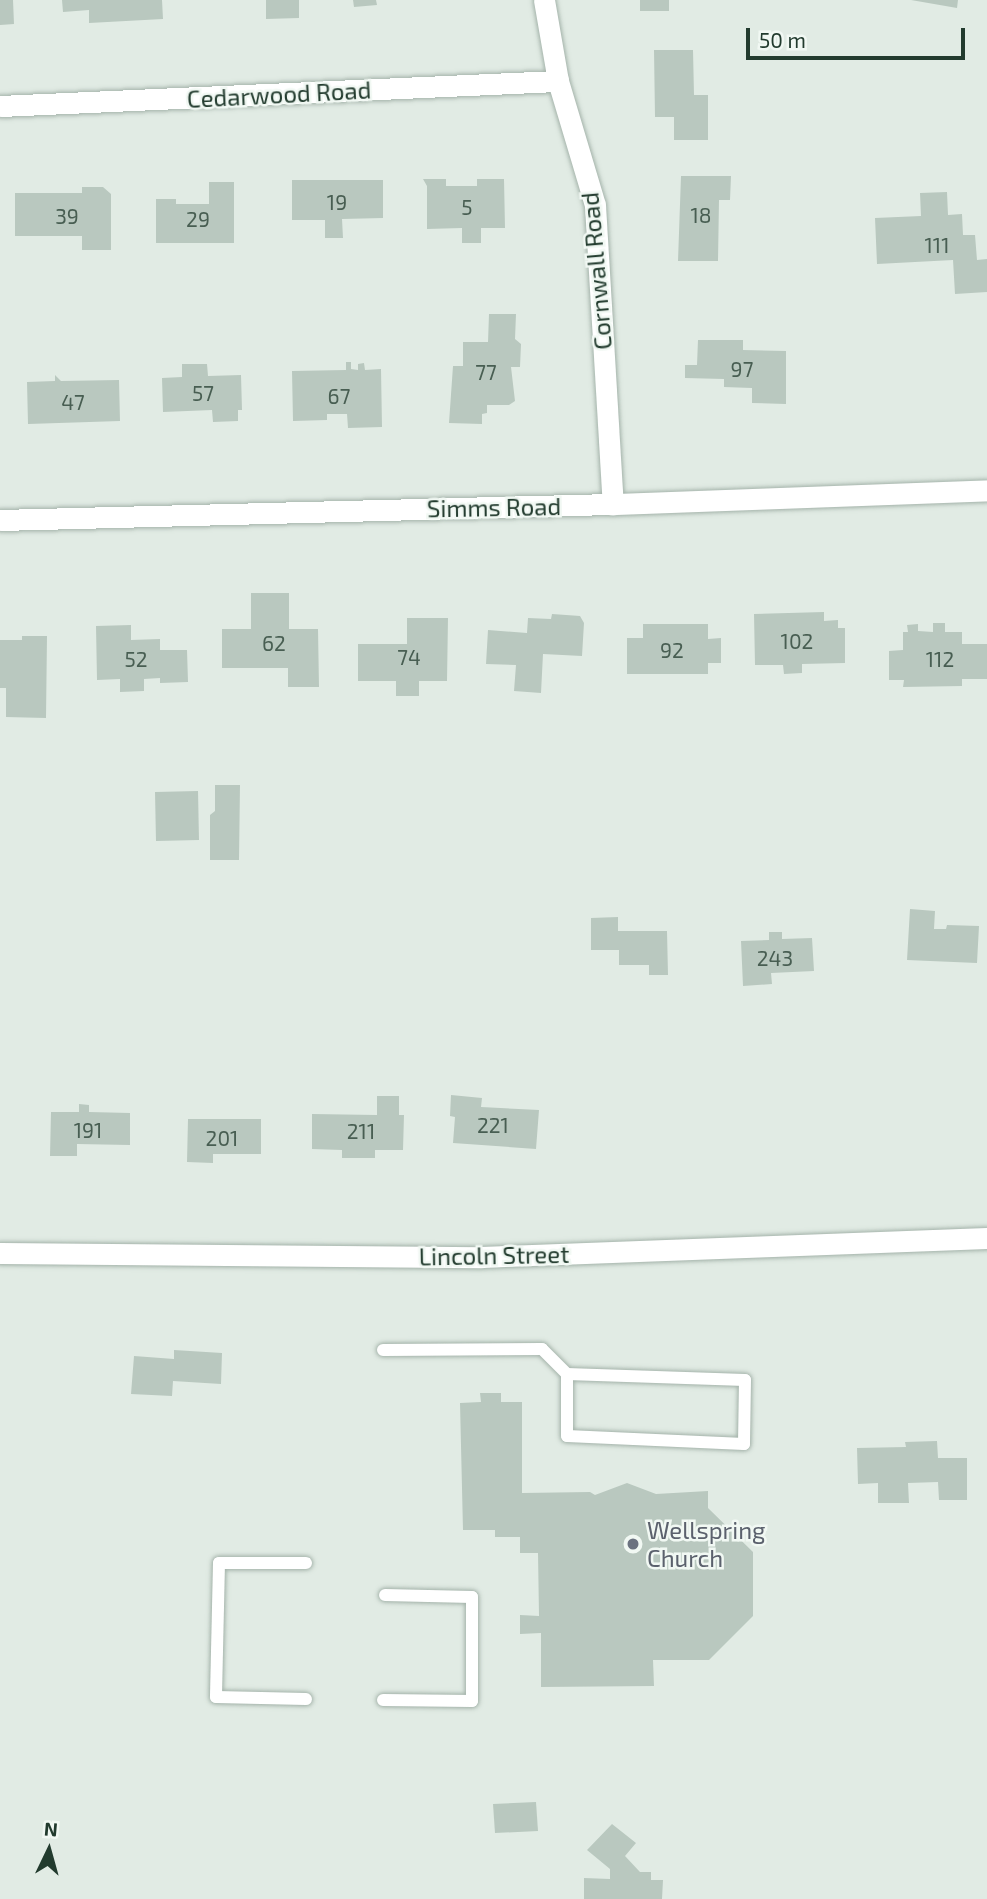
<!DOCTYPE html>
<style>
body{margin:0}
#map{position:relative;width:987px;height:1899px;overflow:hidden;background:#e1ebe4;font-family:"Exo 2",sans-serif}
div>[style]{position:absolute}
.building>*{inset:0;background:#b9c8bf}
.roads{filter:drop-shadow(0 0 2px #a4b3aa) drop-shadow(0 0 2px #a4b3aa)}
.lane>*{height:12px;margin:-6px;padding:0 6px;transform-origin:6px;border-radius:6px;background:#fff}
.street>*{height:21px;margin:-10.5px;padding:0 10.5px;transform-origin:10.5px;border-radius:10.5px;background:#fff}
.dots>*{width:19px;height:19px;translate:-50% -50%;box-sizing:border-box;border:4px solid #f1f8f3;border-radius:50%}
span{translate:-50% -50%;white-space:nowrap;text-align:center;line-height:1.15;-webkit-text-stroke:5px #f1f8f3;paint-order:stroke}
.number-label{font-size:21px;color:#485e52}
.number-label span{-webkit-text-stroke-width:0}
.street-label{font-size:24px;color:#223b2e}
.worship-label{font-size:24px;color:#5b616d}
.left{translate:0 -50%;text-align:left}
.north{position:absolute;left:14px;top:1815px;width:70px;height:70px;-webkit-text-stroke:5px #f1f8f3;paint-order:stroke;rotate:5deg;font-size:19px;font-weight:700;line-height:28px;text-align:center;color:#223b2e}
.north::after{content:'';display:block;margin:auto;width:24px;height:32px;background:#223b2e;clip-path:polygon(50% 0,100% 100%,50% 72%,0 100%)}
.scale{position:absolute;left:746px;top:28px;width:219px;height:32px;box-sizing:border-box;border:4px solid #223b2e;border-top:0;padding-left:9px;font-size:21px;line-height:24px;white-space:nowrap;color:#223b2e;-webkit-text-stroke:5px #f1f8f3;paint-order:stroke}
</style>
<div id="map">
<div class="building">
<i style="clip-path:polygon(0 0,13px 0,14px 24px,0 25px)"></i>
<i style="clip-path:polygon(62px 0,162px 0,163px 19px,89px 23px,89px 10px,63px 12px)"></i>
<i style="clip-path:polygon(266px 0,299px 0,299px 18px,266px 19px)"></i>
<i style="clip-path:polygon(353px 0,376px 0,377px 5px,354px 7px)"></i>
<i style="clip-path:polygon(640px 0,669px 0,669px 11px,640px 11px)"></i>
<i style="clip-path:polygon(911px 0,958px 0,957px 8px)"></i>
<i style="clip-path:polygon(654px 50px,693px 50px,694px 95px,708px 95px,708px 140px,674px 140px,674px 117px,655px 117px)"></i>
<i style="clip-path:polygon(681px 176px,731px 176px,730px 200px,719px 200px,718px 261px,678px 261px)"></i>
<i style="clip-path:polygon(423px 179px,446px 179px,446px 186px,477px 186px,477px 179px,504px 179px,505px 228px,481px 228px,481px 243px,462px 243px,462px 228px,427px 229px,427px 186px)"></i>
<i style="clip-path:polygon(292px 180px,383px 180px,383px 218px,342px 219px,343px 238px,325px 238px,325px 220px,292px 220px)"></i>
<i style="clip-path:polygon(209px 182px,234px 182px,234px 243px,156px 243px,156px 199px,176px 199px,176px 204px,209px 204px)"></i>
<i style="clip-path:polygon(82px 187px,103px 187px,111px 194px,111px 250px,82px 250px,82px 236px,15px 236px,15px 193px,82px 193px)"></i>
<i style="clip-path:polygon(947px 192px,948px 215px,962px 214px,963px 235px,975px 235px,977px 260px,987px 259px,987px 292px,955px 294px,953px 260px,877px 264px,875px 218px,921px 216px,920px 193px)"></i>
<i style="clip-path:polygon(489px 314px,516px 314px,515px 339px,521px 344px,520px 367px,511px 367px,515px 401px,509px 405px,487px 405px,487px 413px,482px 414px,482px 424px,449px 423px,453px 366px,463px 366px,463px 342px,488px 342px)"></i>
<i style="clip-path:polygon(698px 340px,743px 340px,743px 350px,786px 351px,786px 404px,752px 403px,752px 388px,724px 387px,724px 379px,685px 378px,685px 365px,697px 365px)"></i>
<i style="clip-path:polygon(346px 362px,351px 362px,351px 369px,358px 370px,358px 364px,364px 363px,365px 370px,381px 369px,382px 427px,348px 428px,347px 414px,327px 414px,327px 420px,293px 421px,292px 371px,346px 370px)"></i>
<i style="clip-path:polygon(182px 364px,207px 364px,208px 376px,241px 375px,242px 410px,238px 410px,238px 421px,213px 422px,212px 410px,163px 412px,162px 378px,182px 377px)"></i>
<i style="clip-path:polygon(55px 375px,61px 381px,119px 380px,120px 421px,28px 424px,27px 382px,55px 381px)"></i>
<i style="clip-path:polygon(251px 593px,289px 593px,289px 629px,318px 629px,319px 687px,288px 687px,288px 668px,222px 668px,222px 629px,251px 629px)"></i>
<i style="clip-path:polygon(824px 612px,824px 621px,838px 620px,838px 628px,845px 628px,845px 663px,802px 664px,802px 673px,784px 674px,783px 665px,755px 665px,754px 614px)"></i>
<i style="clip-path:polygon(552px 614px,580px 616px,584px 623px,582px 656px,543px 654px,541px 693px,514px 691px,516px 665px,486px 664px,488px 630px,527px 633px,528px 618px,551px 619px)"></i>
<i style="clip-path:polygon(407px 618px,448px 618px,447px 681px,419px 681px,419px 696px,396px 696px,396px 681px,358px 681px,358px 644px,407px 644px)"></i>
<i style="clip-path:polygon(933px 623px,945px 623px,945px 632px,962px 632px,962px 644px,987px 644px,987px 679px,962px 679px,962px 686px,903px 687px,904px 680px,889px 680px,889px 651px,903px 650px,903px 632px,908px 632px,907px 625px,918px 624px,918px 631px,933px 632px)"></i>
<i style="clip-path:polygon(643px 624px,708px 624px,708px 639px,721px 638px,721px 663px,708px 663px,708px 674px,627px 674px,627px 638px,643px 638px)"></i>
<i style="clip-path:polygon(131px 625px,131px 640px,160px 639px,160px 650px,187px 650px,188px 682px,160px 683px,160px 678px,144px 679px,144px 691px,120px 692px,120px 679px,97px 680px,96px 626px)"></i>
<i style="clip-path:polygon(22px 636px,47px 636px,46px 718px,6px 717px,6px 688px,0 688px,0 640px,22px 640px)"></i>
<i style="clip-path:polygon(215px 785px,240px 785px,239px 860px,210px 860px,210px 815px,215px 811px)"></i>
<i style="clip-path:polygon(198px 791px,199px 840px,156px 841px,155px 792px)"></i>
<i style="clip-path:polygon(910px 909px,935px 911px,934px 929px,946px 929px,947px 925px,979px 926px,977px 963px,907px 960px)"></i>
<i style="clip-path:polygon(618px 917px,618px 931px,667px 931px,668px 975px,649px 975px,649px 965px,619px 965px,619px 950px,591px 950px,591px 918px)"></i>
<i style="clip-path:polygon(769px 932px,782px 932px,782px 939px,812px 938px,814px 971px,771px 973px,772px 984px,743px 986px,741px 941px,769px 940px)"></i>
<i style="clip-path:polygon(451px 1095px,482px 1098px,481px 1107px,539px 1110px,536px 1149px,453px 1143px,455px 1117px,450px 1116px)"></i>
<i style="clip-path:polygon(377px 1096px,399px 1096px,399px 1115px,404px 1115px,403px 1150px,375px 1150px,375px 1158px,342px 1158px,342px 1150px,312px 1149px,312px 1114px,377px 1115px)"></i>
<i style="clip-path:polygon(79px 1104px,89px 1105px,89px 1112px,130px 1113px,130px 1145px,77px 1144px,77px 1156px,50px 1156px,51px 1112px,79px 1112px)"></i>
<i style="clip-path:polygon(188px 1119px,261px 1119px,261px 1154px,213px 1154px,213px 1163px,187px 1162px)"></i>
<i style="clip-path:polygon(174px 1350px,222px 1353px,221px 1384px,173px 1381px,172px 1396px,131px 1394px,134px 1356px,174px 1359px)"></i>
<i style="clip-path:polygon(480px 1393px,501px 1393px,501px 1402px,522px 1402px,522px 1493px,590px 1492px,595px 1495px,627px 1483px,656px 1494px,708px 1491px,708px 1508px,753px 1552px,753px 1616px,709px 1660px,653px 1660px,654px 1686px,541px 1687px,541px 1633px,520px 1634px,520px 1615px,539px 1616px,538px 1553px,520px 1553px,520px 1537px,495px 1537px,495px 1530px,463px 1530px,460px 1403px,481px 1402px)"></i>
<i style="clip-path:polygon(937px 1441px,938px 1458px,967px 1458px,967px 1500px,939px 1500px,938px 1482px,908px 1483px,909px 1503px,878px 1503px,878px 1483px,858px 1484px,857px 1448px,906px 1447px,905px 1442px)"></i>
<i style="clip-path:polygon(536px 1802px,538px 1831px,495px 1833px,493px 1804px)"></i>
<i style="clip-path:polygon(612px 1824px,636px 1843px,625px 1856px,640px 1872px,651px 1872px,651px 1880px,663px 1880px,662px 1899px,584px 1899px,584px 1878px,610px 1879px,610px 1869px,587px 1850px)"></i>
</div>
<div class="roads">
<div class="lane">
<i style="left:383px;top:1350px;width:159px;rotate:-0.4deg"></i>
<i style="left:542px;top:1349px;width:35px;rotate:45deg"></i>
<i style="left:567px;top:1374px;width:178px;rotate:1.9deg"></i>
<i style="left:745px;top:1380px;width:64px;rotate:90.9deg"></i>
<i style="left:744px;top:1444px;width:177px;rotate:-177.4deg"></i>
<i style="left:567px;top:1436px;width:62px;rotate:-90deg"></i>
<i style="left:306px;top:1563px;width:87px;rotate:180deg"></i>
<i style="left:219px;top:1563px;width:134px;rotate:91.3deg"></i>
<i style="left:216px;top:1697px;width:90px;rotate:1.3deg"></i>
<i style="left:383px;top:1700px;width:89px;rotate:0.6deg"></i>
<i style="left:472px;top:1701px;width:104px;rotate:-90deg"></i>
<i style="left:472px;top:1597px;width:87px;rotate:-178.7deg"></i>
</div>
<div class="street">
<i style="left:544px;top:0;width:82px;rotate:80.2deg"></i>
<i style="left:558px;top:81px;width:129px;rotate:73.4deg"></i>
<i style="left:595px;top:205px;width:300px;rotate:86.6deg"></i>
<i style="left:0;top:106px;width:559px;rotate:-2.57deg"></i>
<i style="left:0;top:520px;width:613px;rotate:-1.5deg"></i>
<i style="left:613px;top:504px;width:374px;rotate:-2.1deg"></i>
<i style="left:0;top:1253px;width:481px;rotate:0.5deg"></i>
<i style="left:481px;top:1257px;width:506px;rotate:-2.15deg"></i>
</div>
</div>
<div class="dots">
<i style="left:633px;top:1544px;background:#6b7280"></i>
</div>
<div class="number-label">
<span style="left:337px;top:202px">19</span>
<span style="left:467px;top:207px">5</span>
<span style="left:701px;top:215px">18</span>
<span style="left:67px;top:216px">39</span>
<span style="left:198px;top:219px">29</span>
<span style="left:937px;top:245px">111</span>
<span style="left:742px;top:369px">97</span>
<span style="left:486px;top:372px">77</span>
<span style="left:203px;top:393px">57</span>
<span style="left:339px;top:396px">67</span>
<span style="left:73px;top:402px">47</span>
<span style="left:797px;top:641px">102</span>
<span style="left:274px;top:643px">62</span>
<span style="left:672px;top:650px">92</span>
<span style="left:409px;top:657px">74</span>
<span style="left:136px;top:659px">52</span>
<span style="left:940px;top:659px">112</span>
<span style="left:775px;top:958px">243</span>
<span style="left:493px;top:1125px">221</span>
<span style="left:88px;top:1130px">191</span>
<span style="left:361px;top:1131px">211</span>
<span style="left:222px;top:1138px">201</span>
</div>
<div class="street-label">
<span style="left:279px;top:94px;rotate:-3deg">Cedarwood Road</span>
<span style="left:596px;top:271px;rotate:-95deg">Cornwall Road</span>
<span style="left:494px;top:507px;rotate:-1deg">Simms Road</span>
<span style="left:494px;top:1255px;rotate:-1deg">Lincoln Street</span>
</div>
<div class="worship-label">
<span class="left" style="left:647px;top:1544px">Wellspring<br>Church</span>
</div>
<div class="north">N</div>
<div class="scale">50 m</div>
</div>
